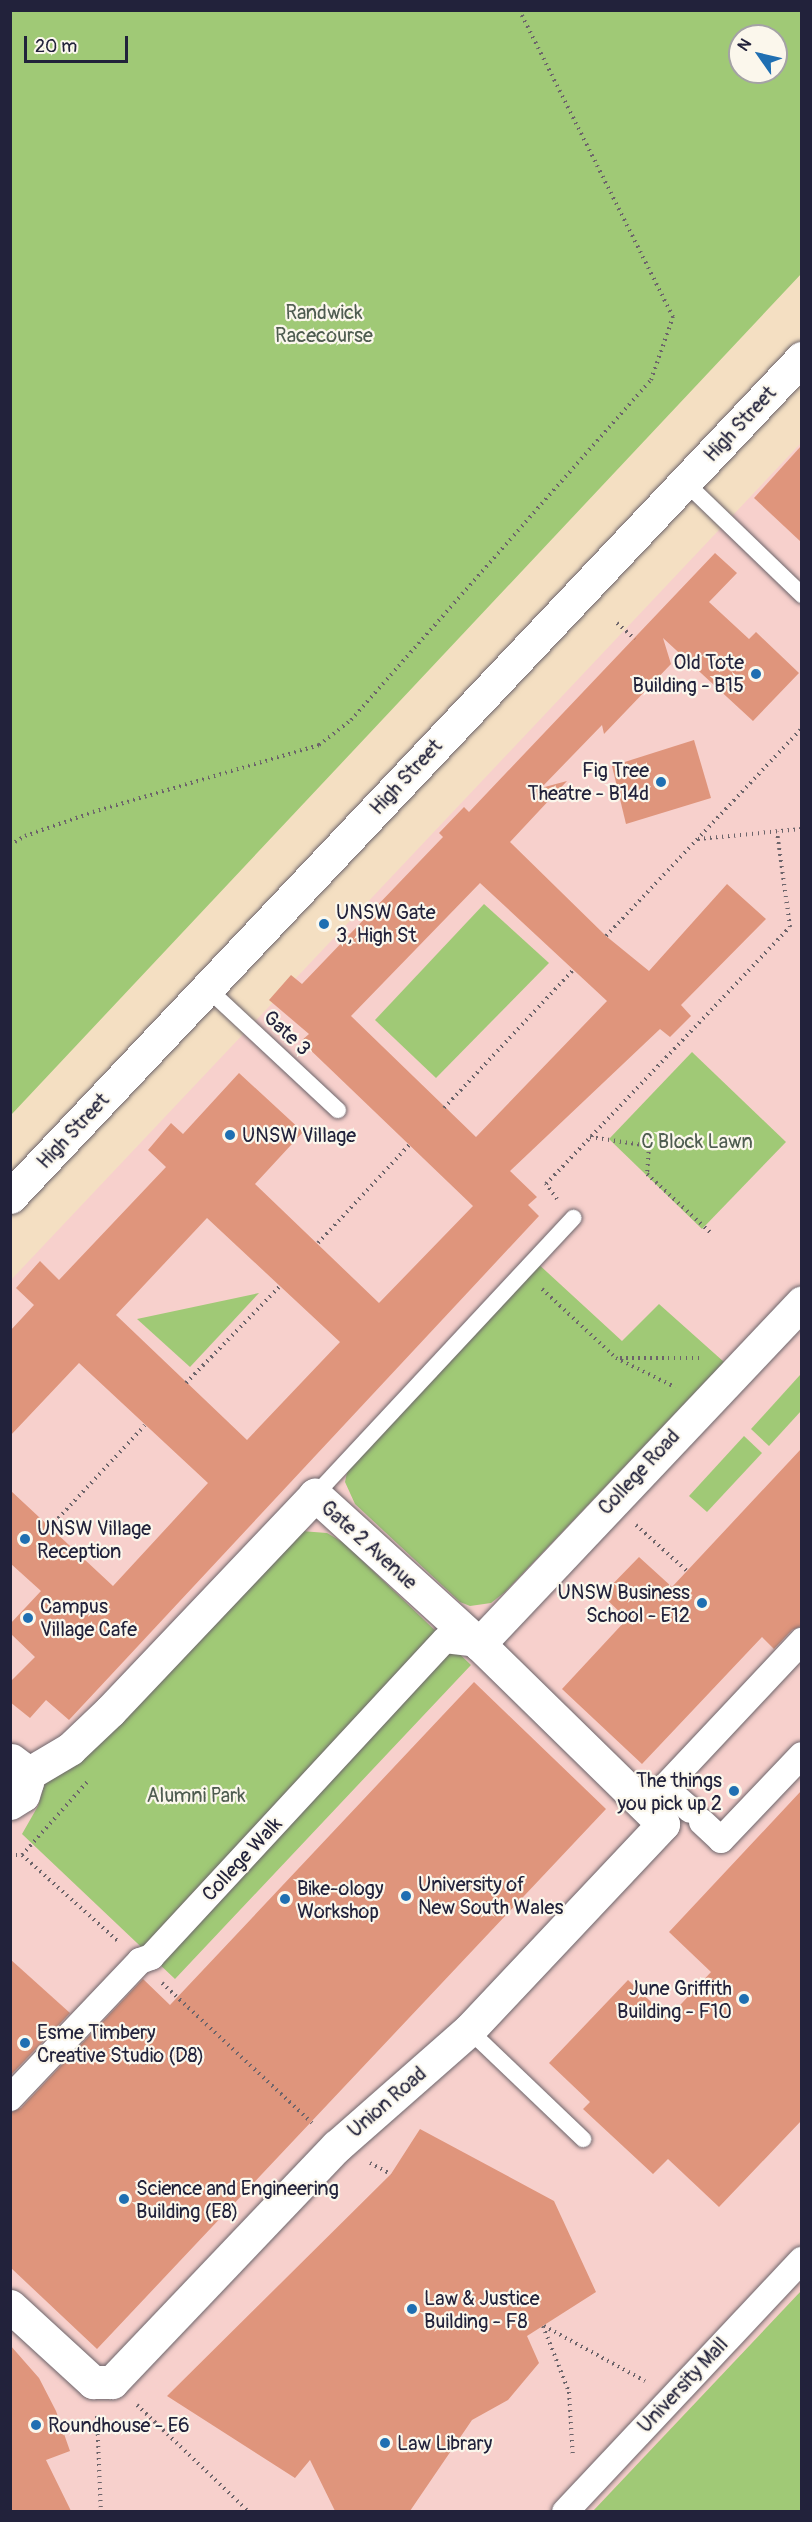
<!DOCTYPE html>
<style>
body{margin:0}
#map{position:relative;width:812px;height:2522px;overflow:hidden;background:#f4dfc2;font-family:Pangolin,sans-serif}
div>[style]{position:absolute}
.built>*{inset:0;background:#f7d0cc}
.green>*{inset:0;background:#a0c976}
.building>*{inset:0;background:#df957c}
.path>*{height:4px;margin-top:-2px;transform-origin:0;background:repeating-linear-gradient(90deg,#6c646a 0 1.5px,transparent 0 6px)}
.roads{filter:drop-shadow(0 0 2px #6c646a) drop-shadow(0 0 2px #6c646a)}
.service>*{height:16px;margin:-8px;padding:0 8px;transform-origin:8px;border-radius:8px;background:#fff}
.pedestrian>*{height:26px;margin:-13px;padding:0 13px;transform-origin:13px;border-radius:13px;background:#fff}
.minor>*{height:33px;margin:-16.5px;padding:0 16.5px;transform-origin:16.5px;border-radius:16.5px;background:#fff}
.tertiary>*{height:33px;margin:-16.5px;padding:0 16.5px;transform-origin:16.5px;border-radius:16.5px;background:#fff}
.dots>*{width:16px;height:16px;translate:-50% -50%;box-sizing:border-box;border:3px solid #fbf7ec;border-radius:50%}
span{translate:-50% -50%;white-space:nowrap;text-align:center;line-height:1.15;-webkit-text-stroke:4.5px #fbf7ec;paint-order:stroke}
.park-label{font-size:20px;color:#4e5c50}
.street-label{font-size:20px;color:#22223b}
.poi-label{font-size:20px;color:#22223b}
.right{translate:-100% -50%;text-align:right}
.left{translate:0 -50%;text-align:left}
.frame{position:absolute;inset:0;border:12px solid #22223b;pointer-events:none}
.north{position:absolute;left:728px;top:24px;width:60px;height:60px;box-sizing:border-box;background:#fbf7ec;border:2px solid #a4a2a5;border-radius:50%;rotate:304deg;font-size:16px;font-weight:700;line-height:24px;text-align:center;color:#22223b}
.north::after{content:'';display:block;margin:auto;width:21px;height:27px;background:#1f6fb2;clip-path:polygon(50% 0,100% 100%,50% 72%,0 100%)}
.scale{position:absolute;left:24px;top:36px;width:104px;height:27px;box-sizing:border-box;border:3px solid #22223b;border-top:0;padding-left:8px;font-size:18px;line-height:21px;white-space:nowrap;color:#22223b;-webkit-text-stroke:4px #fbf7ec;paint-order:stroke}
</style>
<div id="map">
<div class="built">
<i style="clip-path:polygon(801px 443px,801px 2511px,11px 2511px,10px 1281px)"></i>
</div>
<div class="green">
<i style="clip-path:polygon(evenodd,11px 10px,801px 11px,802px 273px,11px 1115px,11px 10px,740px 36px,776px 36px,776px 72px,740px 72px,740px 36px)"></i>
<i style="clip-path:polygon(484px 904px,549px 963px,436px 1078px,375px 1020px)"></i>
<i style="clip-path:polygon(692px 1052px,786px 1142px,702px 1229px,609px 1139px)"></i>
<i style="clip-path:polygon(535px 1261px,622px 1341px,659px 1304px,724px 1362px,505px 1592px,491px 1603px,470px 1606px,460px 1602px,355px 1504px,345px 1482px,349px 1463px)"></i>
<i style="clip-path:polygon(259px 1293px,190px 1367px,137px 1319px)"></i>
<i style="clip-path:polygon(800px 1375px,801px 1411px,769px 1446px,751px 1429px)"></i>
<i style="clip-path:polygon(744px 1436px,762px 1453px,707px 1512px,689px 1496px)"></i>
<i style="clip-path:polygon(301px 1531px,327px 1533px,344px 1543px,471px 1665px,175px 1979px,22px 1834px,38px 1806px,46px 1780px)"></i>
<i style="clip-path:polygon(801px 2291px,801px 2511px,593px 2511px)"></i>
</div>
<div class="building">
<i style="clip-path:polygon(801px 446px,801px 542px,754px 498px)"></i>
<i style="clip-path:polygon(evenodd,715px 553px,737px 573px,709px 602px,749px 639px,756px 632px,799px 673px,753px 721px,663px 638px,671px 664px,604px 734px,602px 725px,541px 788px,567px 781px,510px 842px,606px 936px,649px 971px,727px 884px,766px 919px,681px 1005px,691px 1016px,670px 1037px,660px 1029px,510px 1171px,537px 1197px,528px 1205px,539px 1216px,69px 1720px,46px 1700px,30px 1718px,10px 1702px,10px 1682px,35px 1657px,10px 1633px,10px 1624px,41px 1591px,10px 1563px,10px 1490px,113px 1586px,208px 1483px,79px 1363px,10px 1436px,10px 1331px,34px 1305px,16px 1288px,40px 1261px,59px 1280px,166px 1167px,148px 1150px,171px 1123px,183px 1134px,239px 1073px,303px 1132px,255px 1184px,379px 1303px,473px 1206px,301px 1041px,309px 1034px,269px 1000px,291px 975px,302px 984px,443px 837px,439px 833px,464px 807px,469px 812px,715px 553px,480px 883px,607px 1001px,476px 1137px,351px 1016px,480px 883px,715px 553px,207px 1218px,340px 1342px,247px 1440px,116px 1315px,207px 1218px)"></i>
<i style="clip-path:polygon(694px 740px,711px 798px,626px 824px,612px 766px)"></i>
<i style="clip-path:polygon(801px 1449px,801px 1626px,792px 1630px,774px 1649px,762px 1637px,642px 1764px,562px 1689px,627px 1619px,602px 1595px,639px 1557px,672px 1587px)"></i>
<i style="clip-path:polygon(474px 1682px,606px 1809px,97px 2349px,10px 2267px,10px 2113px,21px 2108px,143px 1979px,170px 2005px)"></i>
<i style="clip-path:polygon(801px 1791px,801px 2121px,719px 2207px,668px 2159px,653px 2174px,583px 2109px,590px 2102px,549px 2063px,628px 1980px,668px 2018px,711px 1972px,669px 1932px)"></i>
<i style="clip-path:polygon(10px 1959px,70px 2013px,10px 2076px)"></i>
<i style="clip-path:polygon(420px 2129px,554px 2201px,596px 2292px,527px 2336px,539px 2363px,508px 2400px,472px 2420px,410px 2511px,335px 2511px,310px 2460px,295px 2478px,167px 2396px,391px 2174px)"></i>
<i style="clip-path:polygon(10px 2345px,39px 2378px,56px 2411px,70px 2451px,46px 2460px,71px 2511px,10px 2511px)"></i>
</div>
<div class="path">
<i style="left:617px;top:623px;width:24px;rotate:42deg"></i>
<i style="left:698px;top:839px;width:104px;rotate:-5.5deg"></i>
<i style="left:10px;top:845px;width:17px;rotate:-31deg"></i>
<i style="left:25px;top:836px;width:72px;rotate:-19.4deg"></i>
<i style="left:93px;top:812px;width:236px;rotate:-16.5deg"></i>
<i style="left:319px;top:745px;width:41px;rotate:-38deg"></i>
<i style="left:351px;top:720px;width:453px;rotate:-48.6deg"></i>
<i style="left:651px;top:380px;width:67px;rotate:-70.8deg"></i>
<i style="left:673px;top:317px;width:343px;rotate:-116.6deg"></i>
<i style="left:606px;top:936px;width:286px;rotate:-46.7deg"></i>
<i style="left:444px;top:1108px;width:189px;rotate:-46.9deg"></i>
<i style="left:590px;top:1137px;width:60px;rotate:8.7deg"></i>
<i style="left:649px;top:1146px;width:28px;rotate:94deg"></i>
<i style="left:647px;top:1174px;width:87px;rotate:42.7deg"></i>
<i style="left:557px;top:1199px;width:19px;rotate:-126deg"></i>
<i style="left:546px;top:1184px;width:354px;rotate:-46.5deg"></i>
<i style="left:790px;top:927px;width:96px;rotate:-97.8deg"></i>
<i style="left:318px;top:1243px;width:135px;rotate:-47.1deg"></i>
<i style="left:542px;top:1289px;width:101px;rotate:43deg"></i>
<i style="left:616px;top:1358px;width:66px;rotate:26.2deg"></i>
<i style="left:620px;top:1358px;width:82px"></i>
<i style="left:186px;top:1383px;width:135px;rotate:-45.9deg"></i>
<i style="left:636px;top:1525px;width:69px;rotate:42deg"></i>
<i style="left:50px;top:1527px;width:139px;rotate:-47deg"></i>
<i style="left:10px;top:1569px;width:5px;rotate:-37deg"></i>
<i style="left:10px;top:1855px;width:12px"></i>
<i style="left:22px;top:1855px;width:129px;rotate:41.9deg"></i>
<i style="left:22px;top:1855px;width:99px;rotate:-48.3deg"></i>
<i style="left:162px;top:1983px;width:205px;rotate:43deg"></i>
<i style="left:370px;top:2163px;width:24px;rotate:28deg"></i>
<i style="left:543px;top:2326px;width:71px;rotate:68.5deg"></i>
<i style="left:569px;top:2392px;width:66px;rotate:86.5deg"></i>
<i style="left:544px;top:2326px;width:115px;rotate:28.6deg"></i>
<i style="left:137px;top:2405px;width:155px;rotate:43.7deg"></i>
<i style="left:97px;top:2416px;width:96px;rotate:87.6deg"></i>
</div>
<div class="roads">
<div class="service">
<i style="left:685px;top:482px;width:163px;rotate:44deg"></i>
<i style="left:207px;top:988px;width:179px;rotate:43deg"></i>
<i style="left:315px;top:1495px;width:379px;rotate:-47deg"></i>
<i style="left:469px;top:2030px;width:158px;rotate:43.7deg"></i>
</div>
<div class="pedestrian">
<i style="left:664px;top:1787px;width:35px;rotate:41deg"></i>
<i style="left:646px;top:1807px;width:228px;rotate:-46.8deg"></i>
<i style="left:702px;top:1822px;width:26px;rotate:43deg"></i>
<i style="left:721px;top:1840px;width:117px;rotate:-46.4deg"></i>
<i style="left:10px;top:2098px;width:189px;rotate:-46.5deg"></i>
<i style="left:140px;top:1961px;width:12px;rotate:-20deg"></i>
<i style="left:151px;top:1957px;width:432px;rotate:-47.2deg"></i>
<i style="left:445px;top:1640px;width:34px;rotate:7deg"></i>
<i style="left:565px;top:2512px;width:346px;rotate:-46.8deg"></i>
</div>
<div class="minor">
<i style="left:479px;top:1644px;width:470px;rotate:-46.6deg"></i>
<i style="left:10px;top:1803px;width:15px;rotate:-32deg"></i>
<i style="left:23px;top:1795px;width:14px;rotate:-73deg"></i>
<i style="left:27px;top:1782px;width:14px;rotate:-107deg"></i>
<i style="left:23px;top:1769px;width:15px;rotate:-143deg"></i>
<i style="left:10px;top:2306px;width:113px;rotate:42.5deg"></i>
<i style="left:93px;top:2382px;width:19px"></i>
<i style="left:112px;top:2382px;width:326px;rotate:-46.4deg"></i>
<i style="left:337px;top:2146px;width:176px;rotate:-41.3deg"></i>
<i style="left:469px;top:2030px;width:283px;rotate:-46.7deg"></i>
<i style="left:663px;top:1824px;width:257px;rotate:-135.6deg"></i>
<i style="left:479px;top:1644px;width:222px;rotate:-137.7deg"></i>
<i style="left:315px;top:1495px;width:298px;rotate:133.5deg"></i>
<i style="left:110px;top:1711px;width:55px;rotate:136.5deg"></i>
<i style="left:70px;top:1749px;width:51px;rotate:149.4deg"></i>
</div>
<div class="tertiary">
<i style="left:10px;top:1197px;width:1154px;rotate:-46.65deg"></i>
</div>
</div>
<div class="dots">
<i style="left:756px;top:674px;background:#1f6fb2"></i>
<i style="left:661px;top:782px;background:#1f6fb2"></i>
<i style="left:324px;top:924px;background:#1f6fb2"></i>
<i style="left:230px;top:1135px;background:#1f6fb2"></i>
<i style="left:25px;top:1539px;background:#1f6fb2"></i>
<i style="left:702px;top:1603px;background:#1f6fb2"></i>
<i style="left:28px;top:1618px;background:#1f6fb2"></i>
<i style="left:734px;top:1791px;background:#1f6fb2"></i>
<i style="left:406px;top:1896px;background:#1f6fb2"></i>
<i style="left:285px;top:1899px;background:#1f6fb2"></i>
<i style="left:744px;top:1999px;background:#1f6fb2"></i>
<i style="left:25px;top:2043px;background:#1f6fb2"></i>
<i style="left:124px;top:2199px;background:#1f6fb2"></i>
<i style="left:412px;top:2309px;background:#1f6fb2"></i>
<i style="left:36px;top:2425px;background:#1f6fb2"></i>
<i style="left:385px;top:2443px;background:#1f6fb2"></i>
</div>
<div class="park-label">
<span style="left:324px;top:324px">Randwick<br>Racecourse</span>
<span style="left:697px;top:1141px">C Block Lawn</span>
<span style="left:196px;top:1795px">Alumni Park</span>
</div>
<div class="street-label">
<span style="left:740px;top:424px;rotate:-47deg">High Street</span>
<span style="left:406px;top:777px;rotate:-47deg">High Street</span>
<span style="left:287px;top:1033px;rotate:43deg">Gate 3</span>
<span style="left:73px;top:1131px;rotate:-47deg">High Street</span>
<span style="left:639px;top:1472px;rotate:-47deg">College Road</span>
<span style="left:369px;top:1545px;rotate:42deg">Gate 2 Avenue</span>
<span style="left:242px;top:1859px;rotate:-47deg">College Walk</span>
<span style="left:387px;top:2102px;rotate:-41deg">Union Road</span>
<span style="left:683px;top:2385px;rotate:-47deg">University Mall</span>
</div>
<div class="poi-label">
<span class="right" style="left:744px;top:674px">Old Tote<br>Building - B15</span>
<span class="right" style="left:649px;top:782px">Fig Tree<br>Theatre - B14d</span>
<span class="left" style="left:336px;top:924px">UNSW Gate<br>3, High St</span>
<span class="left" style="left:242px;top:1135px">UNSW Village</span>
<span class="left" style="left:37px;top:1540px">UNSW Village<br>Reception</span>
<span class="right" style="left:690px;top:1604px">UNSW Business<br>School - E12</span>
<span class="left" style="left:40px;top:1618px">Campus<br>Village Cafe</span>
<span class="right" style="left:722px;top:1792px">The things<br>you pick up 2</span>
<span class="left" style="left:418px;top:1896px">University of<br>New South Wales</span>
<span class="left" style="left:297px;top:1900px">Bike-ology<br>Workshop</span>
<span class="right" style="left:732px;top:2000px">June Griffith<br>Building - F10</span>
<span class="left" style="left:37px;top:2044px">Esme Timbery<br>Creative Studio (D8)</span>
<span class="left" style="left:136px;top:2200px">Science and Engineering<br>Building (E8)</span>
<span class="left" style="left:424px;top:2310px">Law &amp; Justice<br>Building - F8</span>
<span class="left" style="left:48px;top:2425px">Roundhouse - E6</span>
<span class="left" style="left:397px;top:2443px">Law Library</span>
</div>
<div class="frame"></div>
<div class="north">N</div>
<div class="scale">20 m</div>
</div>
